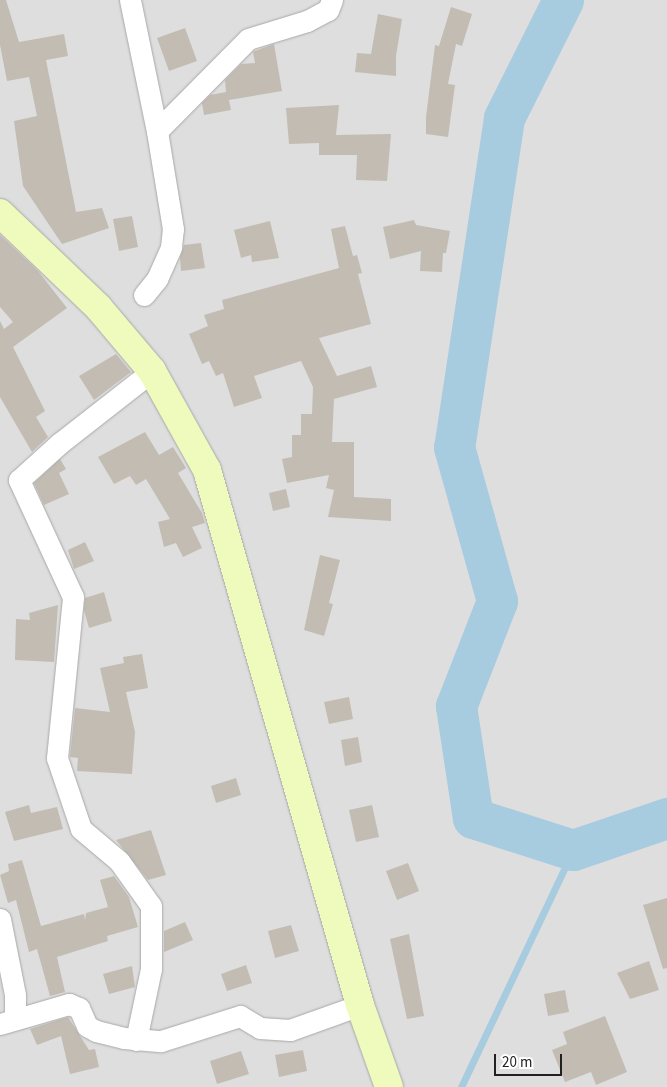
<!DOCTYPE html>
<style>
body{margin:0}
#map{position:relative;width:667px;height:1087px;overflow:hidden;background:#f1efe7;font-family:"Source Sans 3",sans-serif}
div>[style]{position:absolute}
.residential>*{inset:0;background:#dfdede}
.stream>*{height:7px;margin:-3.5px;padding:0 3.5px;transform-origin:3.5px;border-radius:3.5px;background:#a7cbdf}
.river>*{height:41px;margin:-20.5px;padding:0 20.5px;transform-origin:20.5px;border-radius:20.5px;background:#a7cbdf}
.building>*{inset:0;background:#c2bcb3}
.roads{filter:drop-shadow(0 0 1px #a8a8a8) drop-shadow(0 0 1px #a8a8a8)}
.minor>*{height:21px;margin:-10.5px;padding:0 10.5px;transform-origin:10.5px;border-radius:10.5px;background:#fff}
.secondary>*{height:28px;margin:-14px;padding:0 14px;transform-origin:14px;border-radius:14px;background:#effbbc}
span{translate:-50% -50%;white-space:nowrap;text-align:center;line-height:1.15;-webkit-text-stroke:4.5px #fff;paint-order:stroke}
.scale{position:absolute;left:494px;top:1054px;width:68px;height:22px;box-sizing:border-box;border:2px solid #212121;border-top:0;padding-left:6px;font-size:15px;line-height:18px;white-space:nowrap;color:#212121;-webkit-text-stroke:4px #fff;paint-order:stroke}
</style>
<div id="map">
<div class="residential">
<i style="clip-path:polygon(0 0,667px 0,667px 1087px,0 1087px)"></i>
</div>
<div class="stream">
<i style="left:461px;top:1087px;width:262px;rotate:-64.7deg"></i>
</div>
<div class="river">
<i style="left:563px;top:0;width:132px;rotate:116.6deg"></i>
<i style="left:504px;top:118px;width:333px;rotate:98.6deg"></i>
<i style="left:454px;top:447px;width:160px;rotate:74.4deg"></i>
<i style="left:497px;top:601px;width:113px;rotate:111.3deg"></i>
<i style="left:456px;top:706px;width:113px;rotate:81.4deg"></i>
<i style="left:473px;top:818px;width:105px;rotate:17.7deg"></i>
<i style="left:573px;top:850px;width:99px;rotate:-18.8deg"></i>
</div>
<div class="building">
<i style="clip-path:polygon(0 0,6px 0,19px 42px,64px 34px,68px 56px,46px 60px,76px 212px,102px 208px,109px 228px,62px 244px,23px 186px,14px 121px,37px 116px,29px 77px,7px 81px,0 45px)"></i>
<i style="clip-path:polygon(451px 7px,472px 14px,462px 46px,456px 44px,448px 84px,455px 85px,448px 137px,426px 134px,426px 117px,435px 45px,439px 46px)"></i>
<i style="clip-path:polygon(378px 14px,402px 19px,396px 56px,396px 76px,355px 72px,357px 53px,371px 54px)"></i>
<i style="clip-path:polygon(185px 28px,197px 61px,169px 71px,157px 38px)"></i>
<i style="clip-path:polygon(274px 44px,282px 91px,229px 100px,231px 110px,204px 115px,202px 103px,210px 95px,226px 92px,225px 80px,241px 64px,255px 63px,253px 52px)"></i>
<i style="clip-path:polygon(339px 105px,336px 135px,391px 134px,387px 181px,356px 180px,357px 155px,319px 155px,319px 143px,289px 144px,286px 108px)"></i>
<i style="clip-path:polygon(132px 216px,138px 247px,119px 251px,113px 219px)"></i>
<i style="clip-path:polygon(414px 220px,416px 225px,450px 231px,446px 253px,443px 253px,442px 272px,420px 271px,421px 251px,390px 259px,383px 227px)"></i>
<i style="clip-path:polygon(270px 221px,279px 258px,252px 262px,251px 255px,241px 258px,234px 230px)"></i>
<i style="clip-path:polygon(345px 226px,353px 256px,357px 255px,362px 273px,358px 274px,371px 324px,319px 338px,337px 376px,371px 366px,377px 387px,334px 399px,332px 442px,354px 442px,354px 497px,391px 499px,391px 521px,328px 517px,334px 490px,326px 488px,329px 475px,287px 483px,282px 459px,292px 457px,292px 435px,301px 435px,301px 414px,312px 414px,313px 387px,301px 361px,254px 376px,262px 398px,234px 407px,223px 373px,216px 376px,209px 361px,202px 364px,189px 334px,208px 326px,204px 315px,224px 309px,222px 300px,339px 268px,331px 229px)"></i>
<i style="clip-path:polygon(0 235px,38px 271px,67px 308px,13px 347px,45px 411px,36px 417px,48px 437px,32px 452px,0 397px,0 321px,4px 329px,13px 322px,0 307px)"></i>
<i style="clip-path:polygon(201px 243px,205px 268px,181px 271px,180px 258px,184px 245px)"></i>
<i style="clip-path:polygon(116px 354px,131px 372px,94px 400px,79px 376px)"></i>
<i style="clip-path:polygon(145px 432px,159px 455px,173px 447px,186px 468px,178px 473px,202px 513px,205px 523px,192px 527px,202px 548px,183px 557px,176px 543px,164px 547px,158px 522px,170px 519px,146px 479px,136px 485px,130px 476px,114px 484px,98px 457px)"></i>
<i style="clip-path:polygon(60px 459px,66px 469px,59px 473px,69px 494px,44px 505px,34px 483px)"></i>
<i style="clip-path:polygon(286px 489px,290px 507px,273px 511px,269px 493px)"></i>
<i style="clip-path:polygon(85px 542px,94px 561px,74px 569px,68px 550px)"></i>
<i style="clip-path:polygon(320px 555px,340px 560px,329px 603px,333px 604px,324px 636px,304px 630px)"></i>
<i style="clip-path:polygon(104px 592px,112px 621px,89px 628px,84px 610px,85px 598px)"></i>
<i style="clip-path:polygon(58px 605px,54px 662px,15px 660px,16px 619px,30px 620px,29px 613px)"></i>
<i style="clip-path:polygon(142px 654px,148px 688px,126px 692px,135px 732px,132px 774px,77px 771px,78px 758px,70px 757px,75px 708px,110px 712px,100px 668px,124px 663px,123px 657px)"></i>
<i style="clip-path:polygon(349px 697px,353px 719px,329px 724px,324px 702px)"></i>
<i style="clip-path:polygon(358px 737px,362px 762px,345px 766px,341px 740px)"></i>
<i style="clip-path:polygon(236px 778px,241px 795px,216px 803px,211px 786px)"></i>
<i style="clip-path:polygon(29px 805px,31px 813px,57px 807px,63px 829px,14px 841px,5px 812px)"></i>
<i style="clip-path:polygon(372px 805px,379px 837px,356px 842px,349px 810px)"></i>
<i style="clip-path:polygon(151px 830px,166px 875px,148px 880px,116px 840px)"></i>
<i style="clip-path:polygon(22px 860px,41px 926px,84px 914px,85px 920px,86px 913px,108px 907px,100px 880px,114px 876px,129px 897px,138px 927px,107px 936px,108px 941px,57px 957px,65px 992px,50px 996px,37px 949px,29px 952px,16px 900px,8px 903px,0 875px,9px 871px,8px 864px)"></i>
<i style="clip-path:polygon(408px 863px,419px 891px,397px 900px,386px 871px)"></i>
<i style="clip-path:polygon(667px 898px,667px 968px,663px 969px,643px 905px)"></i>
<i style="clip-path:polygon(185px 922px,193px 940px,164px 952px,164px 931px)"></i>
<i style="clip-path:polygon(291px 925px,299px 951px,275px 958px,268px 931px)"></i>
<i style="clip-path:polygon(409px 934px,424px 1016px,407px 1019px,390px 939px)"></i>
<i style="clip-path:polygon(649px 961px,659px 990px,630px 999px,617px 973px)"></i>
<i style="clip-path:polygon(246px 965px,252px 983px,227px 991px,221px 974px)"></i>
<i style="clip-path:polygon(132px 966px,135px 987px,109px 994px,103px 974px)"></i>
<i style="clip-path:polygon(565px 990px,569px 1012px,548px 1016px,544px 994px)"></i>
<i style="clip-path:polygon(605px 1016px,627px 1072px,596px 1085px,591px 1072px,565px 1082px,552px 1050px,567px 1044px,563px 1032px)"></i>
<i style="clip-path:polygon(68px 1017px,89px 1050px,95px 1049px,99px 1067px,70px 1074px,61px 1036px,37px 1045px,30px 1029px)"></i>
<i style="clip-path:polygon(303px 1050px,307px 1071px,279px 1077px,275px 1055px)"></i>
<i style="clip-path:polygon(241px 1051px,249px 1074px,217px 1084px,210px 1061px)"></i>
</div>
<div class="roads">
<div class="minor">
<i style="left:130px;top:0;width:134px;rotate:78.4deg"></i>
<i style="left:144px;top:295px;width:21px;rotate:-51deg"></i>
<i style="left:157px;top:279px;width:35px;rotate:-66deg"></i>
<i style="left:171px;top:247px;width:18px;rotate:-84deg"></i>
<i style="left:173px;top:229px;width:99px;rotate:-99.3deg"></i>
<i style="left:157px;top:131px;width:129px;rotate:-45.3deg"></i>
<i style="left:248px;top:39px;width:62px;rotate:-17deg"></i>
<i style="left:307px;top:21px;width:24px;rotate:-28deg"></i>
<i style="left:328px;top:10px;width:11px;rotate:-68deg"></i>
<i style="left:0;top:919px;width:77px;rotate:78.8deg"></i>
<i style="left:15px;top:995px;width:24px;rotate:90deg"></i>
<i style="left:0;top:1024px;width:72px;rotate:-16.2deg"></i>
<i style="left:69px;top:1004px;width:11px;rotate:22deg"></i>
<i style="left:79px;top:1008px;width:20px;rotate:66deg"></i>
<i style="left:87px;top:1026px;width:10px;rotate:29deg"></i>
<i style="left:96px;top:1031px;width:29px;rotate:14deg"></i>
<i style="left:124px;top:1038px;width:37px;rotate:5deg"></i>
<i style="left:161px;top:1041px;width:83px;rotate:-17.6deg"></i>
<i style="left:240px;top:1016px;width:23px;rotate:31deg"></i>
<i style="left:260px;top:1028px;width:30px;rotate:4deg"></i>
<i style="left:290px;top:1030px;width:74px;rotate:-19.7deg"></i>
<i style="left:136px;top:1040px;width:73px;rotate:-78.1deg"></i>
<i style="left:151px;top:969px;width:63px;rotate:-90deg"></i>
<i style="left:151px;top:906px;width:55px;rotate:-125.4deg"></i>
<i style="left:119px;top:861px;width:50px;rotate:-139.9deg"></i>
<i style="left:81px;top:829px;width:75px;rotate:-108.7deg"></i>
<i style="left:57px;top:758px;width:162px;rotate:-84.3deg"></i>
<i style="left:73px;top:597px;width:129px;rotate:-114.8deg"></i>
<i style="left:19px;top:480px;width:55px;rotate:-42.1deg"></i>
<i style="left:60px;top:443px;width:117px;rotate:-38deg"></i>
</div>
<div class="secondary">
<i style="left:0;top:213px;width:136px;rotate:43.8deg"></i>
<i style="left:98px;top:307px;width:84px;rotate:49.8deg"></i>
<i style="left:152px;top:371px;width:113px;rotate:60.9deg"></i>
<i style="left:207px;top:470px;width:556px;rotate:74.04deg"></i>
<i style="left:360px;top:1005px;width:87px;rotate:70.5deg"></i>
</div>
</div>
<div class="scale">20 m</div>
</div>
